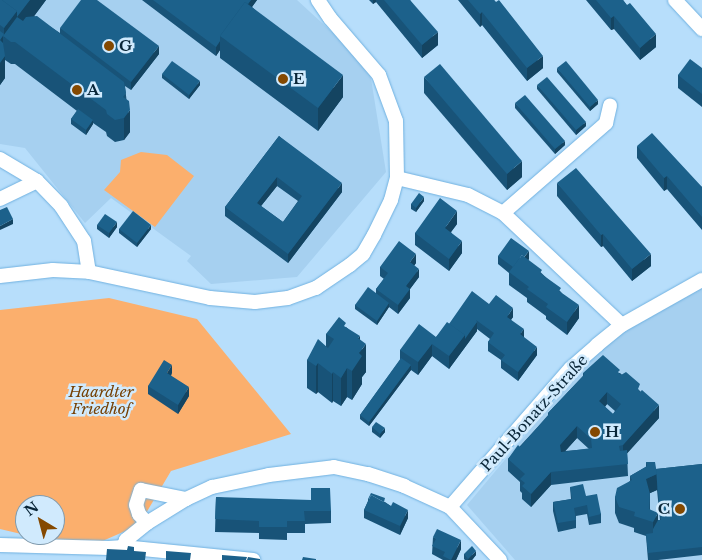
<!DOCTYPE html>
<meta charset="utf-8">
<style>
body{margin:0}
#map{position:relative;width:702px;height:560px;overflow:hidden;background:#b7defb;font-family:"Libre Baskerville",serif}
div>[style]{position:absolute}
.built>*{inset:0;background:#a6d0f0}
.green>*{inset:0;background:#fbaf6d}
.roads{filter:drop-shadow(0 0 1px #70b1e0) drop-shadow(0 0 1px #70b1e0)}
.street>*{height:14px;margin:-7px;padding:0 7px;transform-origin:7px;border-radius:7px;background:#fff}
.wall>*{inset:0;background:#185378}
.shaded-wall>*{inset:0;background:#144461}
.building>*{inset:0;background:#1c618b}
.dots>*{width:14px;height:14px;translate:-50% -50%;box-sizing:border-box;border:2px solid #d0eafd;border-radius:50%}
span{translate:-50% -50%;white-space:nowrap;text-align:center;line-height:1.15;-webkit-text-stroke:5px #d0eafd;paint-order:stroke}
.poi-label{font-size:15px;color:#092537;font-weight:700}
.left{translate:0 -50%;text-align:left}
.right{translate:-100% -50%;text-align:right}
.park-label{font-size:15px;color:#754106;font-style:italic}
.street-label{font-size:15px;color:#092537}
.north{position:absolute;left:15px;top:495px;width:50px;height:50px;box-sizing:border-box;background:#d0eafd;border:1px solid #809bae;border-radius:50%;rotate:323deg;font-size:14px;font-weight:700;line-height:20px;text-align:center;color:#092537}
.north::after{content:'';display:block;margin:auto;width:18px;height:22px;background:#844901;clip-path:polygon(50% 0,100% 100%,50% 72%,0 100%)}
</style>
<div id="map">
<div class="built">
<i style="clip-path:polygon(0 0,297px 0,369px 66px,386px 172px,297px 277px,211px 284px,187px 261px,191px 256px,111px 198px,85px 223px,25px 148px,0 144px)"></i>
<i style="clip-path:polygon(702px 284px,702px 560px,515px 560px,467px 505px,602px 344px)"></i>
</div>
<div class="green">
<i style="clip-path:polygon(141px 152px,167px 155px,194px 176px,155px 227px,104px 190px,120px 172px,121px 160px)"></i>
<i style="clip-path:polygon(evenodd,109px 298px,197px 319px,291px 434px,171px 471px,139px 525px,98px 543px,51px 541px,0 529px,0 310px,109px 298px,25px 505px,55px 505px,55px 535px,25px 535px,25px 505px)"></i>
</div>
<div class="roads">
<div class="street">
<i style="left:675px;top:0;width:40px;rotate:47deg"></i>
<i style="left:0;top:159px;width:43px;rotate:30.7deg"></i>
<i style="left:37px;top:181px;width:35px;rotate:46deg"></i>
<i style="left:61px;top:206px;width:42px;rotate:56.7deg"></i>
<i style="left:84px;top:241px;width:31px;rotate:81deg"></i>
<i style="left:397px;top:178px;width:73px;rotate:13.5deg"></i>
<i style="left:468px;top:195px;width:39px;rotate:27deg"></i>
<i style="left:503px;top:213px;width:163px;rotate:43.3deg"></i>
<i style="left:0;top:199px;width:41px;rotate:-25.9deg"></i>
<i style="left:503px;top:213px;width:137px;rotate:-41.1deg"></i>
<i style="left:606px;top:123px;width:18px;rotate:-77deg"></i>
<i style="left:0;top:276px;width:53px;rotate:-6.5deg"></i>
<i style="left:53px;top:270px;width:36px;rotate:3deg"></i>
<i style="left:89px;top:272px;width:124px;rotate:12.1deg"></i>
<i style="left:210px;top:298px;width:45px;rotate:5.1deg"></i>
<i style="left:255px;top:302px;width:33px;rotate:-7deg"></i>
<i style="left:288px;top:298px;width:30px;rotate:-20deg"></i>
<i style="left:316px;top:288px;width:41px;rotate:-34.1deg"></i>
<i style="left:350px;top:265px;width:17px;rotate:-40deg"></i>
<i style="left:363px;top:254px;width:22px;rotate:-60deg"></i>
<i style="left:374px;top:235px;width:39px;rotate:-64deg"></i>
<i style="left:391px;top:200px;width:23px;rotate:-75deg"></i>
<i style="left:397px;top:178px;width:57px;rotate:-91deg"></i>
<i style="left:396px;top:121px;width:49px;rotate:-110.3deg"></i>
<i style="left:379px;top:75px;width:75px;rotate:-130.7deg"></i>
<i style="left:330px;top:18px;width:22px;rotate:-124deg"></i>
<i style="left:450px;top:507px;width:184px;rotate:-49deg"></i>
<i style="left:571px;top:368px;width:35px;rotate:-41deg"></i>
<i style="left:597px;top:345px;width:32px;rotate:-39deg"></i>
<i style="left:622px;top:325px;width:92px;rotate:-29.4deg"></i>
<i style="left:147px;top:523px;width:12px;rotate:-132deg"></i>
<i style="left:139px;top:514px;width:9px;rotate:-108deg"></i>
<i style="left:136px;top:505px;width:16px;rotate:-72deg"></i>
<i style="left:141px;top:490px;width:46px;rotate:11.3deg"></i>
<i style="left:0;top:545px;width:109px;rotate:1.6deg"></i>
<i style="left:109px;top:548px;width:14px;rotate:-4deg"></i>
<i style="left:123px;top:547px;width:8px;rotate:-67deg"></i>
<i style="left:126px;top:540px;width:27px;rotate:-39deg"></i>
<i style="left:147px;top:523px;width:46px;rotate:-31.6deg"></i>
<i style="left:186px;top:499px;width:29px;rotate:-25deg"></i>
<i style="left:212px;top:487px;width:58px;rotate:-11.9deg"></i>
<i style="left:269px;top:475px;width:65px;rotate:-7deg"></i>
<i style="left:334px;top:467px;width:35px;rotate:12deg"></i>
<i style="left:368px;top:474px;width:38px;rotate:18deg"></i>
<i style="left:404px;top:486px;width:51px;rotate:24.5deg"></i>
<i style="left:450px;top:507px;width:73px;rotate:46.7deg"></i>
<i style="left:123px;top:547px;width:131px;rotate:5.7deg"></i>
</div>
</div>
<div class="wall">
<i style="clip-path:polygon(0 0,46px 0,34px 16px,60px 33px,60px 28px,159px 54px,131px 90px,125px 86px,130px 132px,124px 140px,115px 142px,107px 136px,106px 132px,93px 123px,93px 124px,86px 135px,71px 124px,71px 119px,77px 111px,15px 64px,11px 64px,5px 60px,5px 78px,0 85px)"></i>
<i style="clip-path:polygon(142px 0,257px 0,252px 7px,343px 97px,318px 131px,220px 58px,220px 50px,216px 56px)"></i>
<i style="clip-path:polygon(369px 0,410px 0,438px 45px,422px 58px,376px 2px,373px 4px)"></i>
<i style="clip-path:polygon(458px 0,494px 0,543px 68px,527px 81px,482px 25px,480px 27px)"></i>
<i style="clip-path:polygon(586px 0,623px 0,656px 47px,640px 60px,614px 29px,611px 30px)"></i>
<i style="clip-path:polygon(557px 68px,598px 104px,590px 111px,557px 72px)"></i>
<i style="clip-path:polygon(702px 68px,702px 107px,678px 88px,678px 75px)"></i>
<i style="clip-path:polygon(162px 74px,200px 85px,189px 99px,162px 78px)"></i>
<i style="clip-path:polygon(424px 77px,522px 177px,507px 190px,424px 93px)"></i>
<i style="clip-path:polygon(537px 85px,586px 126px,576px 135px,537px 89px)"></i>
<i style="clip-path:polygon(515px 103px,565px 145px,555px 154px,515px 108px)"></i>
<i style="clip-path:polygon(evenodd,279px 136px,342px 192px,288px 263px,225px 216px,225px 207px,279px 136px,277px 186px,298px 201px,283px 222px,261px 206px,277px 186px)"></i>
<i style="clip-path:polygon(637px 146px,702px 187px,702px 230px,667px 189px,664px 191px,637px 158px)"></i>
<i style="clip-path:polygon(557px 183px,651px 266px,632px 281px,603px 246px,601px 247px,557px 196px)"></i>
<i style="clip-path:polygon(424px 201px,416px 212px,411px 209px,411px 204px)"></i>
<i style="clip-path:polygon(457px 224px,451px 232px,462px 253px,449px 271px,415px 245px,415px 233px)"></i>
<i style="clip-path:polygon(97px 225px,117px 227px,109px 238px,97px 229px)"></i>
<i style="clip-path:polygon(119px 229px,151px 229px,137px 247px,119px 233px)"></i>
<i style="clip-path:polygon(498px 256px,529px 259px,528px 260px,561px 292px,579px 318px,567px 335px,546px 319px,546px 316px,527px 302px,527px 298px,509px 285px,509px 273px,498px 264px)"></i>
<i style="clip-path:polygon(416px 263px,414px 266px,419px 277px,410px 289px,410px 298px,398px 314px,389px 307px,377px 325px,355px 309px,355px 305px,376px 293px,376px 289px,384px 279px,380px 276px,380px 267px)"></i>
<i style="clip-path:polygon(489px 304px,513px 317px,511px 320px,537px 355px,518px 381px,501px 368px,501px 360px,488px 351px,488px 342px,490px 339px,477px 329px,477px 331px,449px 369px,432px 356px,418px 375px,411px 370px,369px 426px,360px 419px,360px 415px,400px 360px,400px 350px,436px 337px,449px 324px)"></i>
<i style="clip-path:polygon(346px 327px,360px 340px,366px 372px,362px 377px,362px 384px,352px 400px,347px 397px,341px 406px,333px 401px,332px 403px,318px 392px,316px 394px,307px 388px,307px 360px,326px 347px,326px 334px)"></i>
<i style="clip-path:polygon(172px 373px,171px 376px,189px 396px,178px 414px,148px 394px,148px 386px)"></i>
<i style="clip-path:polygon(evenodd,583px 373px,620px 373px,640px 391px,659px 418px,627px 453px,628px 476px,551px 485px,531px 507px,522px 499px,522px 493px,520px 491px,520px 482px,508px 471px,508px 459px,548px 416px,548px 413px,583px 376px,583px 373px,607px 404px,615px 411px,613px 414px,605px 407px,607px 404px,583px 373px,577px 438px,589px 449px,565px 451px,577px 438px)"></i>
<i style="clip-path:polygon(372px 427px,385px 432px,380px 438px,372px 432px)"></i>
<i style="clip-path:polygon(evenodd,646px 462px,656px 469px,702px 464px,702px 555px,658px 560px,648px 560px,646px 536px,634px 532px,634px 528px,619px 523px,615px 513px,615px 497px,630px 481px,630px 476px,646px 467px,646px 462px,657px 490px,660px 520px,658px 520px,650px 510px,650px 493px,657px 490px)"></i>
<i style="clip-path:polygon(570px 487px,586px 496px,601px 514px,601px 523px,589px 525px,587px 514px,576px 516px,576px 528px,558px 532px,553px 511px,553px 502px,571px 499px)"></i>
<i style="clip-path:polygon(216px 497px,331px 511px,331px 523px,305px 524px,305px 533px,287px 533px,287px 540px,259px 539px,259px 533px,215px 532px)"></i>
<i style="clip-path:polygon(368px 499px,385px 502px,408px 518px,400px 535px,364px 518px,364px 510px,368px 501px)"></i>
<i style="clip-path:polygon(433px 537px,461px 549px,456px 560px,443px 560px,432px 554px)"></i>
<i style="clip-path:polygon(464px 554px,476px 555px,472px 560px,465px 560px,464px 559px)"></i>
</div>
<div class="shaded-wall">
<i style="clip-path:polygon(30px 0,46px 0,15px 42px,4px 37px,4px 28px,17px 11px)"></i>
<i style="clip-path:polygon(251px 0,257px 0,227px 41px,223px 38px)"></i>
<i style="clip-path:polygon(373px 0,376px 0,376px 2px,373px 4px)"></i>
<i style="clip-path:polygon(482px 12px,482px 25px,480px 27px,480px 14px)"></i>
<i style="clip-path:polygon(614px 16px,614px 29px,611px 30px,611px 18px)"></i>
<i style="clip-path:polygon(438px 32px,438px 45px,422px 58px,422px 45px)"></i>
<i style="clip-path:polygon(656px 34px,656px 47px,640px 60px,640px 48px)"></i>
<i style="clip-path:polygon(3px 36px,3px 58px,5px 56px,5px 78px,0 85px,0 40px)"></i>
<i style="clip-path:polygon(220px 41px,220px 50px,216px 56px,216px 47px)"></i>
<i style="clip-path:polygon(159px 46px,159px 54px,131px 90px,131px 82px)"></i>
<i style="clip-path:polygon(543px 56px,543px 68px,527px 81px,527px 68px)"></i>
<i style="clip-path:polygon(343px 75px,343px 97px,318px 131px,318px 108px)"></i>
<i style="clip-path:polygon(200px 81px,200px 85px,189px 99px,189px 95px)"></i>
<i style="clip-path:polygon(598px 100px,598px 104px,590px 111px,590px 107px)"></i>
<i style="clip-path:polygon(130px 110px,130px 132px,124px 140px,124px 118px)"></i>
<i style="clip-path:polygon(93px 120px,93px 124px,86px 135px,86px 130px)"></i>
<i style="clip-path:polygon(586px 122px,586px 126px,576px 135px,576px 130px)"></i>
<i style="clip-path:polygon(565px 141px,565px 145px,555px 154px,555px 149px)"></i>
<i style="clip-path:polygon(522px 161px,522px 177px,507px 190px,507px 174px)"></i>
<i style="clip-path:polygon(667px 176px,667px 189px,664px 191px,664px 178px)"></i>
<i style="clip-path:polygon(277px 177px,277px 186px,257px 211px,257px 203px)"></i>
<i style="clip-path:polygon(342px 183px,342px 192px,288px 263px,288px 254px)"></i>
<i style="clip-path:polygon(424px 197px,424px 201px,416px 212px,416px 208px)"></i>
<i style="clip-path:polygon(457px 211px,457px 224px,445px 240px,445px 228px)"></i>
<i style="clip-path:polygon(13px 219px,13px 224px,0 230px,0 226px)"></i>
<i style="clip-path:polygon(117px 222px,117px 227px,109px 238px,109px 233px)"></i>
<i style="clip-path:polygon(151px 225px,151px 229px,137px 247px,137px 243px)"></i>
<i style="clip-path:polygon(603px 234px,603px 246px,601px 247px,601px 235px)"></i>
<i style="clip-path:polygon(462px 241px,462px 253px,449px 271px,449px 259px)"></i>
<i style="clip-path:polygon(529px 251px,529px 259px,515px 277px,515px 269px)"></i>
<i style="clip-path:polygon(416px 254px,416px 263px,410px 271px,410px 262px)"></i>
<i style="clip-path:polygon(651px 254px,651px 266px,632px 281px,632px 269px)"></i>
<i style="clip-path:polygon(419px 269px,419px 277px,410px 289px,410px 298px,398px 314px,398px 305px,406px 286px)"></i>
<i style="clip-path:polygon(389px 303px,389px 307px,377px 325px,377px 321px)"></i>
<i style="clip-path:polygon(579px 305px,579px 318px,567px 335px,567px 322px)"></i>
<i style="clip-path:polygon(513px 308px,513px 317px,507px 325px,507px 317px)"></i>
<i style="clip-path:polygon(477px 322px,477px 331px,449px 369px,449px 356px,465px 335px)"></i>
<i style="clip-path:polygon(524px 329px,524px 338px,520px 334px)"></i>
<i style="clip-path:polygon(360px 336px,360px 352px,366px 344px,366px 372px,362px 377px,362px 384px,352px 400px,352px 371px,358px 338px)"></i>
<i style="clip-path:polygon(432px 344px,432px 356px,418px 375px,418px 362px)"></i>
<i style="clip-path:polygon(537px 347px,537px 355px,518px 381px,518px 372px)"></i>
<i style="clip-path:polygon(318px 363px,318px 392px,316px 394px,316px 366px)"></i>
<i style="clip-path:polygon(172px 365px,172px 373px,167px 381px,167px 373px)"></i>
<i style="clip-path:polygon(411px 365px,411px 370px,369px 426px,369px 422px)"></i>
<i style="clip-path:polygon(347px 368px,347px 397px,341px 406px,341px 378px)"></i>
<i style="clip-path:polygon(333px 372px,333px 401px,332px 403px,332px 374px)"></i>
<i style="clip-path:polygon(189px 387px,189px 396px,178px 414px,178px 405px)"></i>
<i style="clip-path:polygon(607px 392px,607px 404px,599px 414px,599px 401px)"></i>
<i style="clip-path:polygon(659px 405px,659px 418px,623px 458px,623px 445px)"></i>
<i style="clip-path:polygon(577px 426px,577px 438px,560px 457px,560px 445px)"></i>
<i style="clip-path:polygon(385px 428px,385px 432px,380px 438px,380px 434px)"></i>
<i style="clip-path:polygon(551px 472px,551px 485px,531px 507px,531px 494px)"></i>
<i style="clip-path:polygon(657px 474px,657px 490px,646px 495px,646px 479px)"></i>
<i style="clip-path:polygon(408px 510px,408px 518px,400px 535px,400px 526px)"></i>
<i style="clip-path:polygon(658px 513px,658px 529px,653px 529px,653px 522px)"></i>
<i style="clip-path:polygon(461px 540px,461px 549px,456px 560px,451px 560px)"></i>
<i style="clip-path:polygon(476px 551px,476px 555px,472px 560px,468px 560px,468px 559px)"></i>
</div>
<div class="building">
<i style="clip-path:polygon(0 0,2px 0,17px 11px,4px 28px,0 25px)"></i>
<i style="clip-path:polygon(2px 0,30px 0,17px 17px,17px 11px)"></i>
<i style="clip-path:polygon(81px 0,97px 0,159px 46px,131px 82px,60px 28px)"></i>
<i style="clip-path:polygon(153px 0,251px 0,248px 4px,245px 2px,220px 36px,220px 41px,216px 47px)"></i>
<i style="clip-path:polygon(384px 0,410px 0,438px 32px,422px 45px)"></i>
<i style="clip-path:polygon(468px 0,494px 0,496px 2px,499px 0,543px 56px,527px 68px,482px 12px,480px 14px)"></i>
<i style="clip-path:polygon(596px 0,623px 0,627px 5px,630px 3px,656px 34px,640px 48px,614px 16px,611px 18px)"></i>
<i style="clip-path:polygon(245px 2px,343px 75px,318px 108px,220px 36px)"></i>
<i style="clip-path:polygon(37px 16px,124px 82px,126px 93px,123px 97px,129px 101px,130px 110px,124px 118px,115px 120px,107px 114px,106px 110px,15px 42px,11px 42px,3px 36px,17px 17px,23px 21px,26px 17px)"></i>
<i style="clip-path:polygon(0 31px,4px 34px,0 40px,3px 43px,5px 56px,0 63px)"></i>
<i style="clip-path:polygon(690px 59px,702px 68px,702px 94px,678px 75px)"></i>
<i style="clip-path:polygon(172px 61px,200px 81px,189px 95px,162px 74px)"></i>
<i style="clip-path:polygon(566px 61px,598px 100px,590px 107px,557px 68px)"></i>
<i style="clip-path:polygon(440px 64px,522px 161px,507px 174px,424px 77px)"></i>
<i style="clip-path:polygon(547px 77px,586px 122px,576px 130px,537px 85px)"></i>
<i style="clip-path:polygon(525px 95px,565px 141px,555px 149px,515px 103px)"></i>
<i style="clip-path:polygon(78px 109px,93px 120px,86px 130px,71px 119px)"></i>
<i style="clip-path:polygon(652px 133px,702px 187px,702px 217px,667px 176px,664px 178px,637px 146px)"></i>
<i style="clip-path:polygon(evenodd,279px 136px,342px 183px,288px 254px,225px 207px,279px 136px,277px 177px,302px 196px,283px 222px,257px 203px,277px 177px)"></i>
<i style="clip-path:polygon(576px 168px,651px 254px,632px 269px,603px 234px,601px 235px,557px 183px)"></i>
<i style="clip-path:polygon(419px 193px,424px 197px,416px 208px,411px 204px)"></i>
<i style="clip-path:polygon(440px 198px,457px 211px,445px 228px,462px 241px,449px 259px,415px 233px)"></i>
<i style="clip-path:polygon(7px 207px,13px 219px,0 226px,0 210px)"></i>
<i style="clip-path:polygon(133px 211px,151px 225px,137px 243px,119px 229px)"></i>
<i style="clip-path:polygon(105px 214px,117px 222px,109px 233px,97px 225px)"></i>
<i style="clip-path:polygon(511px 238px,529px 251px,524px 257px,522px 255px,513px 267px,498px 256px)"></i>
<i style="clip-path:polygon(399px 241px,416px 254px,410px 262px,419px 269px,406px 286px,410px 289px,398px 305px,376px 289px,388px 273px,380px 267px)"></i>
<i style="clip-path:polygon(522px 255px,542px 270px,540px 273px,561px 288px,559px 291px,579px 305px,567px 322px,546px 307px,548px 304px,527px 289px,529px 287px,509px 272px)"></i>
<i style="clip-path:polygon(368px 287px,389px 303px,377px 321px,355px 305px)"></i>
<i style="clip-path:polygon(472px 291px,489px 304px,496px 295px,513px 308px,507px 317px,524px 329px,520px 334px,537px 347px,518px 372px,501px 360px,505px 355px,488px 342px,494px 333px,476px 320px,477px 322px,465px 339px,465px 335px,449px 324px)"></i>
<i style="clip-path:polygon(339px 317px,346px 323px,344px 326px,360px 336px,358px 338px,366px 344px,359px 353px,362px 356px,352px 371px,347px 368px,341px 378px,333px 372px,332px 374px,318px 363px,316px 366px,307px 360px,318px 339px,328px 348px,334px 339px,326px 334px)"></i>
<i style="clip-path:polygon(447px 322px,465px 335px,449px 356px,432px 344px,418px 362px,400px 350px,419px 324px,436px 337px)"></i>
<i style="clip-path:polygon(evenodd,603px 355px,620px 370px,618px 372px,621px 375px,626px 372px,640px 384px,638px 389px,640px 392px,642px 390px,659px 405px,623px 445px,619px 446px,620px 451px,627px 450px,628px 464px,551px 472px,531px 494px,522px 486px,525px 483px,520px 479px,525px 474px,508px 459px,518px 445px,520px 447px,549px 414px,548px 413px,584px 375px,583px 373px,603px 355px,607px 392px,621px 404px,613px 414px,599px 401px,607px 392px,603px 355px,577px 426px,591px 439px,592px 448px,561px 452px,560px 445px,577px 426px)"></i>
<i style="clip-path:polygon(401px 358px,411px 365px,369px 422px,360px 415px)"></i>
<i style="clip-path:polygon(164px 360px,172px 365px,167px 373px,189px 387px,178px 405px,148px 386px)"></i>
<i style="clip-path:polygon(376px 422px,385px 428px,380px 434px,372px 427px)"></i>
<i style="clip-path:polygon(646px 462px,655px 462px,657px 474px,646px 479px,650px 494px,649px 509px,658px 513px,653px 522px,634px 516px,635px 512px,619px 507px,615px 497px,617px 488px,632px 480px,630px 476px,647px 466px)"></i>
<i style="clip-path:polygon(702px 464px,702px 547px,648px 553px,646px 534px,653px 533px,653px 529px,658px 520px,661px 520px,657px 482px,656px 469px)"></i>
<i style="clip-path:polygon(583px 484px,586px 496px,597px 494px,601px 514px,589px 517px,587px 505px,574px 508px,576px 520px,558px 523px,553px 502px,572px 499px,570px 487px)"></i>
<i style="clip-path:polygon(311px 488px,330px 488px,331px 511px,304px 511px,305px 521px,287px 521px,287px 527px,259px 527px,259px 521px,215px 519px,216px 497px,311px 500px)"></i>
<i style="clip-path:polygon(371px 493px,385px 498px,384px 502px,371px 495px,369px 499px,368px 499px)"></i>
<i style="clip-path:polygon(371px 495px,391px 506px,393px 502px,408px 510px,400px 526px,364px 510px)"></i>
<i style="clip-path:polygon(437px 529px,461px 540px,451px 560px,443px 556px,445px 552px,432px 546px,436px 539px,433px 537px)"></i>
<i style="clip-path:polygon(128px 546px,134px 547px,134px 551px,146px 552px,145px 560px,106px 560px,107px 549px,127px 550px)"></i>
<i style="clip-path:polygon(472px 546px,476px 551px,468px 559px,464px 554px)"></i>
<i style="clip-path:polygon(166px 551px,191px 553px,190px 560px,166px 560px)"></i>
<i style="clip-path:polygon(222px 555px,247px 557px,246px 560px,222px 560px)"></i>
<i style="clip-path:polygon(248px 557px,260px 559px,260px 560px,247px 560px)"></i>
<i style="clip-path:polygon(303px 557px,316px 559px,316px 560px,302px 560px)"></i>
</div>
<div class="dots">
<i style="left:109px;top:46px;background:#844901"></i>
<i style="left:283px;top:79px;background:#844901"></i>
<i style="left:77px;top:90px;background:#844901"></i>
<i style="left:595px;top:432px;background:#844901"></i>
<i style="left:680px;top:509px;background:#844901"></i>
</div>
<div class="poi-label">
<span class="left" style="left:119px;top:46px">G</span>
<span class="left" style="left:293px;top:79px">E</span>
<span class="left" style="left:87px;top:90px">A</span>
<span class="left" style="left:605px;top:432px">H</span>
<span class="right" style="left:670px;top:509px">C</span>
</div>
<div class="park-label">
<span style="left:101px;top:400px">Haardter<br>Friedhof</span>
</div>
<div class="street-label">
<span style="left:534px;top:413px;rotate:-48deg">Paul-Bonatz-Straße</span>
</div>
<div class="north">N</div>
</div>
